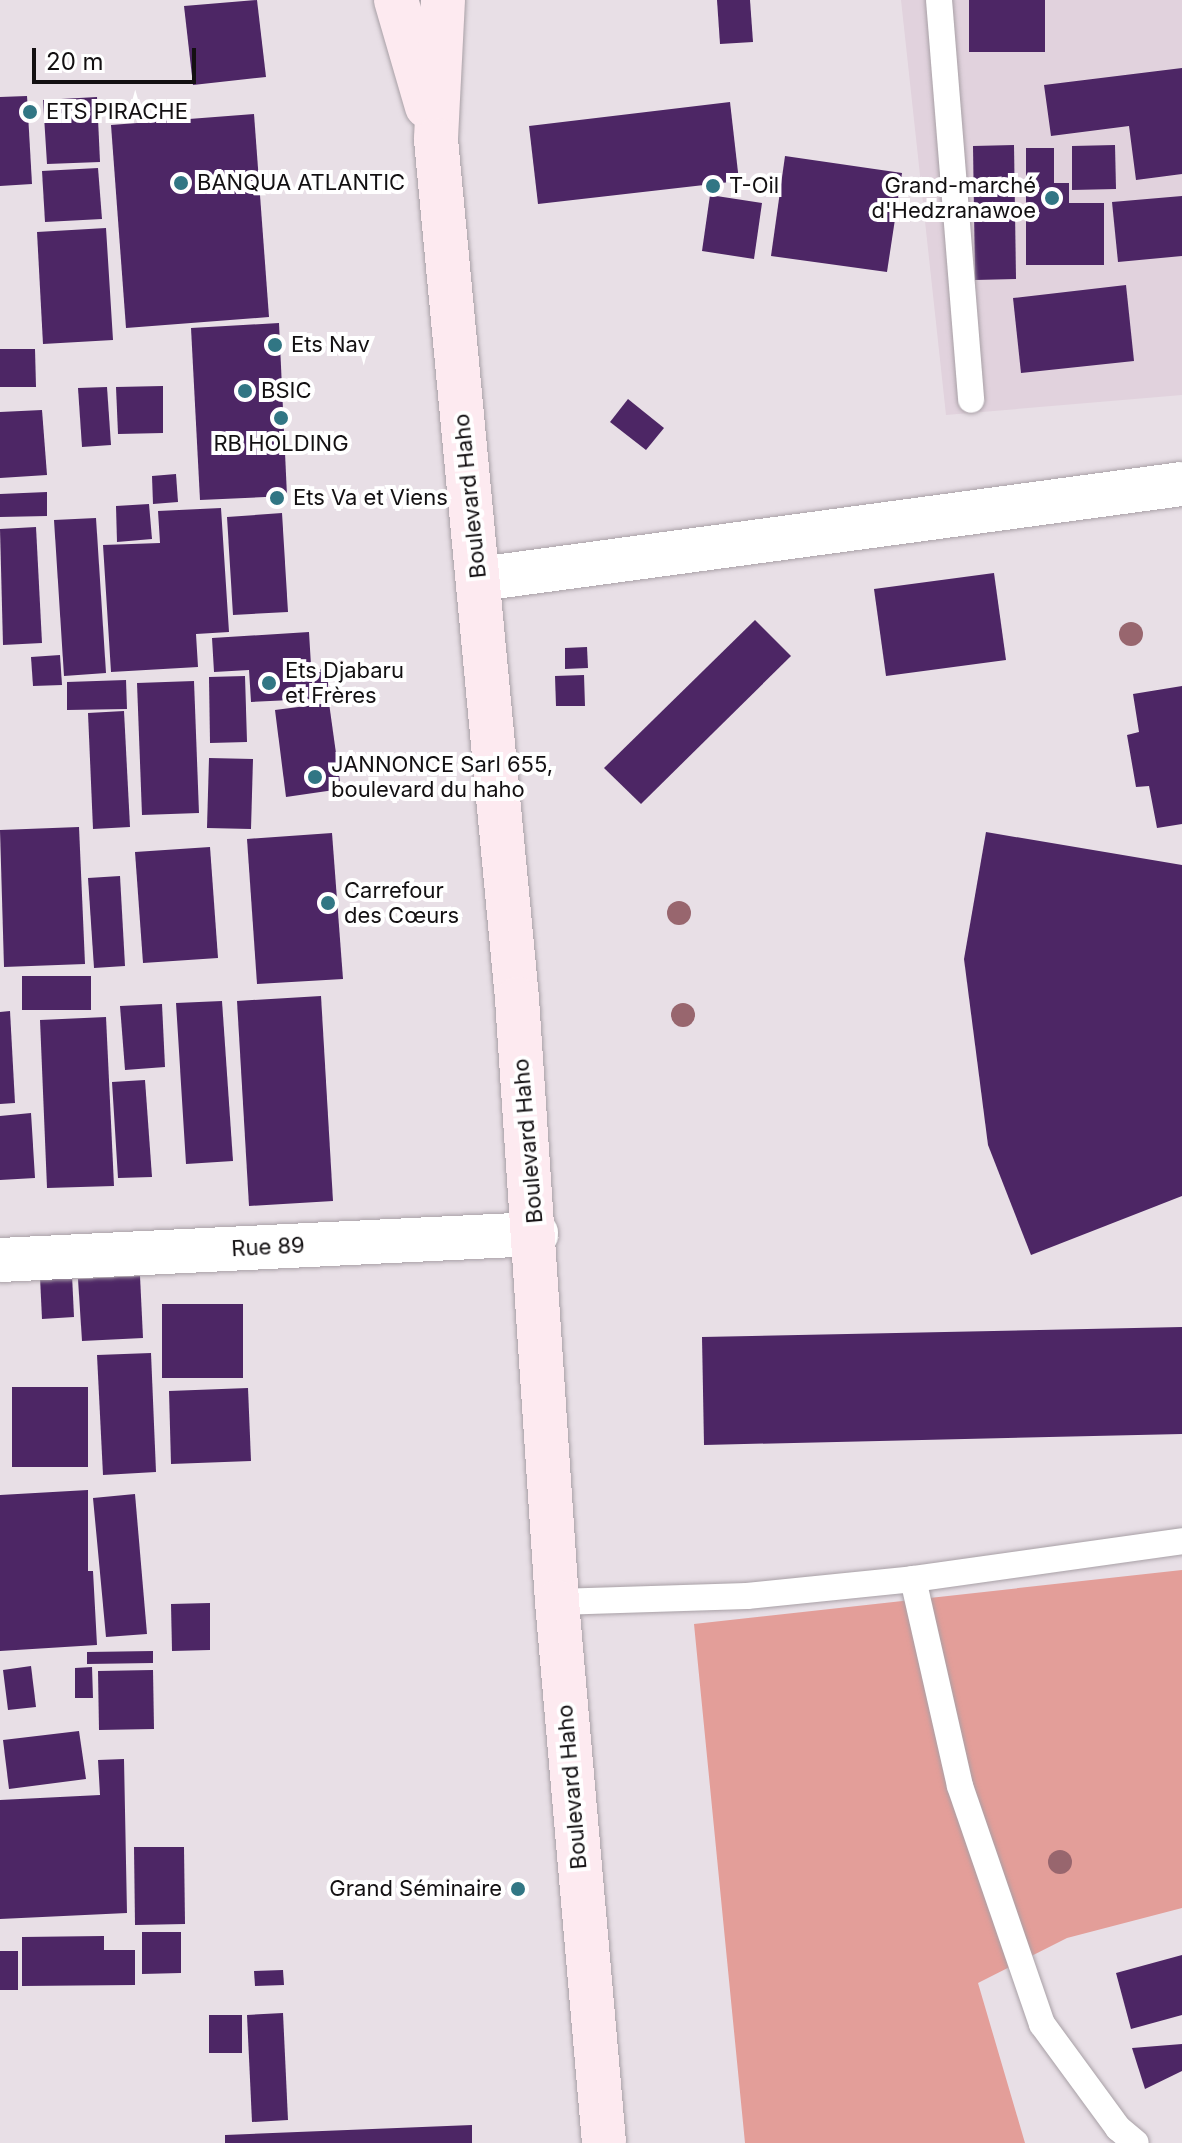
<!DOCTYPE html>
<meta charset="utf-8">
<style>
body{margin:0}
#map{position:relative;width:1182px;height:2143px;overflow:hidden;background:#e8dfe6;font-family:Inter,sans-serif}
div>[style]{position:absolute}
.built>*{inset:0;background:#e1d2dd}
.green>*{inset:0;background:#e39e99}
.building>*{inset:0;background:#4d2665}
.roads{filter:drop-shadow(0 0 2px #a8a0a6) drop-shadow(0 0 2px #a8a0a6)}
.lane>*{height:26px;margin:-13px;padding:0 13px;transform-origin:13px;border-radius:13px;background:#fff}
.street>*{height:44px;margin:-22px;padding:0 22px;transform-origin:22px;border-radius:22px;background:#fff}
.secondary>*{height:44px;margin:-22px;padding:0 22px;transform-origin:22px;border-radius:22px;background:#fdeaf0}
.trees>*{width:24px;height:24px;margin:-12px;border-radius:50%;background:#98666e}
.dots>*{width:22px;height:22px;translate:-50% -50%;box-sizing:border-box;border:4px solid #fff;border-radius:50%}
span{translate:-50% -50%;white-space:nowrap;text-align:center;line-height:1.15;-webkit-text-stroke:8px #fff;paint-order:stroke}
.poi-label{font-size:22px;color:#131012}
.left{translate:0 -50%;text-align:left}
.right{translate:-100% -50%;text-align:right}
.street-label{font-size:22px;color:#131012}
.scale{position:absolute;left:32px;top:48px;width:164px;height:36px;box-sizing:border-box;border:4px solid #131012;border-top:0;padding-left:10px;font-size:24px;line-height:28px;white-space:nowrap;color:#131012;-webkit-text-stroke:6px #fff;paint-order:stroke}
</style>
<div id="map">
<div class="built">
<i style="clip-path:polygon(901px 0,1182px 0,1182px 395px,946px 415px)"></i>
</div>
<div class="green">
<i style="clip-path:polygon(1182px 1570px,1182px 1908px,1067px 1938px,978px 1983px,1025px 2143px,745px 2143px,694px 1624px)"></i>
</div>
<div class="building">
<i style="clip-path:polygon(257px 0,266px 77px,193px 85px,184px 6px)"></i>
<i style="clip-path:polygon(717px 0,750px 0,753px 42px,720px 44px)"></i>
<i style="clip-path:polygon(969px 0,1045px 0,1045px 52px,969px 52px)"></i>
<i style="clip-path:polygon(1182px 68px,1182px 174px,1136px 180px,1129px 126px,1051px 136px,1044px 85px)"></i>
<i style="clip-path:polygon(27px 96px,32px 184px,0 186px,0 97px)"></i>
<i style="clip-path:polygon(97px 97px,100px 162px,47px 164px,43px 100px)"></i>
<i style="clip-path:polygon(730px 102px,739px 181px,538px 204px,529px 126px)"></i>
<i style="clip-path:polygon(254px 114px,269px 317px,126px 328px,111px 125px)"></i>
<i style="clip-path:polygon(1014px 145px,1016px 279px,975px 280px,973px 146px)"></i>
<i style="clip-path:polygon(1115px 145px,1116px 189px,1072px 190px,1072px 146px)"></i>
<i style="clip-path:polygon(1026px 148px,1054px 148px,1054px 183px,1069px 183px,1069px 203px,1104px 203px,1104px 265px,1026px 265px)"></i>
<i style="clip-path:polygon(785px 156px,902px 173px,887px 272px,771px 256px)"></i>
<i style="clip-path:polygon(98px 168px,102px 219px,45px 222px,42px 171px)"></i>
<i style="clip-path:polygon(710px 195px,762px 203px,754px 259px,702px 251px)"></i>
<i style="clip-path:polygon(1182px 196px,1182px 256px,1118px 262px,1112px 202px)"></i>
<i style="clip-path:polygon(106px 228px,113px 340px,43px 344px,37px 232px)"></i>
<i style="clip-path:polygon(1126px 285px,1134px 361px,1021px 373px,1013px 298px)"></i>
<i style="clip-path:polygon(279px 323px,287px 496px,200px 500px,191px 328px)"></i>
<i style="clip-path:polygon(0 349px,35px 349px,36px 387px,0 387px)"></i>
<i style="clip-path:polygon(163px 386px,163px 433px,118px 434px,116px 387px)"></i>
<i style="clip-path:polygon(107px 387px,111px 445px,82px 447px,78px 388px)"></i>
<i style="clip-path:polygon(628px 399px,664px 428px,646px 450px,610px 422px)"></i>
<i style="clip-path:polygon(42px 410px,47px 475px,0 478px,0 412px)"></i>
<i style="clip-path:polygon(176px 474px,178px 502px,153px 504px,152px 476px)"></i>
<i style="clip-path:polygon(47px 492px,47px 516px,0 517px,0 494px)"></i>
<i style="clip-path:polygon(149px 504px,152px 539px,117px 542px,116px 506px)"></i>
<i style="clip-path:polygon(221px 508px,229px 632px,196px 634px,198px 667px,111px 672px,103px 545px,160px 543px,158px 511px)"></i>
<i style="clip-path:polygon(282px 513px,288px 612px,233px 615px,227px 517px)"></i>
<i style="clip-path:polygon(96px 518px,106px 673px,64px 676px,54px 520px)"></i>
<i style="clip-path:polygon(36px 527px,42px 643px,3px 645px,0 529px)"></i>
<i style="clip-path:polygon(994px 573px,1006px 660px,886px 676px,874px 589px)"></i>
<i style="clip-path:polygon(755px 620px,791px 656px,641px 804px,604px 768px)"></i>
<i style="clip-path:polygon(309px 632px,313px 699px,251px 702px,249px 670px,214px 672px,212px 638px)"></i>
<i style="clip-path:polygon(587px 647px,588px 668px,565px 669px,565px 648px)"></i>
<i style="clip-path:polygon(60px 655px,62px 685px,33px 686px,31px 657px)"></i>
<i style="clip-path:polygon(315px 669px,329px 670px,327px 699px,314px 698px)"></i>
<i style="clip-path:polygon(584px 675px,585px 706px,556px 706px,555px 676px)"></i>
<i style="clip-path:polygon(245px 676px,247px 742px,210px 743px,209px 677px)"></i>
<i style="clip-path:polygon(126px 680px,127px 709px,67px 710px,67px 682px)"></i>
<i style="clip-path:polygon(194px 681px,199px 813px,142px 815px,137px 683px)"></i>
<i style="clip-path:polygon(1182px 686px,1182px 824px,1157px 828px,1149px 786px,1136px 787px,1127px 735px,1139px 732px,1133px 694px)"></i>
<i style="clip-path:polygon(329px 703px,341px 789px,286px 797px,275px 710px)"></i>
<i style="clip-path:polygon(124px 711px,130px 827px,93px 829px,88px 713px)"></i>
<i style="clip-path:polygon(209px 758px,253px 759px,251px 829px,207px 828px)"></i>
<i style="clip-path:polygon(79px 827px,85px 964px,4px 967px,0 830px)"></i>
<i style="clip-path:polygon(986px 832px,1182px 865px,1182px 1196px,1031px 1255px,988px 1145px,964px 959px)"></i>
<i style="clip-path:polygon(332px 833px,343px 979px,257px 984px,247px 839px)"></i>
<i style="clip-path:polygon(210px 847px,218px 958px,143px 963px,135px 852px)"></i>
<i style="clip-path:polygon(120px 876px,125px 966px,94px 968px,88px 878px)"></i>
<i style="clip-path:polygon(22px 976px,91px 976px,91px 1010px,22px 1010px)"></i>
<i style="clip-path:polygon(321px 996px,333px 1201px,249px 1206px,237px 1001px)"></i>
<i style="clip-path:polygon(222px 1001px,233px 1161px,186px 1164px,176px 1003px)"></i>
<i style="clip-path:polygon(162px 1004px,165px 1067px,125px 1070px,120px 1006px)"></i>
<i style="clip-path:polygon(10px 1011px,15px 1103px,0 1104px,0 1012px)"></i>
<i style="clip-path:polygon(106px 1017px,114px 1186px,47px 1188px,40px 1020px)"></i>
<i style="clip-path:polygon(145px 1080px,152px 1177px,118px 1178px,112px 1082px)"></i>
<i style="clip-path:polygon(31px 1113px,35px 1178px,0 1180px,0 1116px)"></i>
<i style="clip-path:polygon(72px 1275px,74px 1317px,42px 1319px,40px 1277px)"></i>
<i style="clip-path:polygon(140px 1276px,143px 1338px,82px 1341px,78px 1279px)"></i>
<i style="clip-path:polygon(162px 1304px,243px 1304px,243px 1378px,162px 1378px)"></i>
<i style="clip-path:polygon(1182px 1327px,1182px 1434px,704px 1445px,702px 1337px)"></i>
<i style="clip-path:polygon(151px 1353px,156px 1472px,103px 1475px,97px 1355px)"></i>
<i style="clip-path:polygon(12px 1387px,88px 1387px,88px 1467px,12px 1467px)"></i>
<i style="clip-path:polygon(248px 1388px,251px 1461px,171px 1464px,169px 1391px)"></i>
<i style="clip-path:polygon(88px 1490px,88px 1571px,93px 1571px,97px 1645px,0 1651px,0 1495px)"></i>
<i style="clip-path:polygon(135px 1494px,147px 1634px,106px 1637px,93px 1498px)"></i>
<i style="clip-path:polygon(210px 1603px,210px 1650px,172px 1651px,171px 1604px)"></i>
<i style="clip-path:polygon(153px 1651px,153px 1663px,87px 1664px,87px 1652px)"></i>
<i style="clip-path:polygon(31px 1666px,36px 1707px,8px 1710px,3px 1670px)"></i>
<i style="clip-path:polygon(92px 1667px,93px 1698px,75px 1698px,75px 1668px)"></i>
<i style="clip-path:polygon(153px 1670px,154px 1729px,99px 1730px,98px 1671px)"></i>
<i style="clip-path:polygon(79px 1731px,86px 1779px,9px 1789px,3px 1740px)"></i>
<i style="clip-path:polygon(124px 1759px,127px 1913px,0 1919px,0 1800px,100px 1795px,98px 1760px)"></i>
<i style="clip-path:polygon(134px 1847px,184px 1847px,185px 1924px,135px 1925px)"></i>
<i style="clip-path:polygon(142px 1932px,181px 1932px,181px 1973px,142px 1974px)"></i>
<i style="clip-path:polygon(104px 1936px,104px 1950px,135px 1950px,135px 1985px,22px 1986px,22px 1937px)"></i>
<i style="clip-path:polygon(0 1951px,18px 1951px,18px 1990px,0 1990px)"></i>
<i style="clip-path:polygon(1182px 1955px,1182px 2015px,1131px 2029px,1116px 1973px)"></i>
<i style="clip-path:polygon(283px 1970px,284px 1985px,255px 1986px,254px 1971px)"></i>
<i style="clip-path:polygon(283px 2013px,288px 2120px,252px 2122px,247px 2015px)"></i>
<i style="clip-path:polygon(209px 2015px,242px 2015px,242px 2053px,209px 2053px)"></i>
<i style="clip-path:polygon(1182px 2044px,1182px 2071px,1145px 2089px,1132px 2048px)"></i>
<i style="clip-path:polygon(472px 2125px,472px 2143px,225px 2143px,225px 2135px)"></i>
</div>
<div class="roads">
<div class="lane">
<i style="left:939px;top:0;width:401px;rotate:85.4deg"></i>
<i style="left:913px;top:1579px;width:212px;rotate:77.2deg"></i>
<i style="left:960px;top:1786px;width:252px;rotate:71deg"></i>
<i style="left:1042px;top:2024px;width:129px;rotate:53.8deg"></i>
<i style="left:1118px;top:2128px;width:23px;rotate:40deg"></i>
<i style="left:557px;top:1602px;width:190px;rotate:-1.8deg"></i>
<i style="left:747px;top:1596px;width:167px;rotate:-5.8deg"></i>
<i style="left:913px;top:1579px;width:272px;rotate:-8deg"></i>
</div>
<div class="street">
<i style="left:480px;top:579px;width:708px;rotate:-7.71deg"></i>
<i style="left:0;top:1260px;width:537px;rotate:-2.78deg"></i>
</div>
<div class="secondary">
<i style="left:396px;top:0;width:111px;rotate:73.8deg"></i>
<i style="left:443px;top:0;width:140px;rotate:92.9deg"></i>
<i style="left:436px;top:140px;width:863px;rotate:84.61deg"></i>
<i style="left:517px;top:999px;width:604px;rotate:86.2deg"></i>
<i style="left:557px;top:1602px;width:543px;rotate:85.03deg"></i>
</div>
</div>
<div class="trees">
<i style="left:1131px;top:634px"></i>
<i style="left:679px;top:913px"></i>
<i style="left:683px;top:1015px"></i>
<i style="left:1060px;top:1862px"></i>
</div>
<div class="dots">
<i style="left:30px;top:112px;background:#317684"></i>
<i style="left:181px;top:183px;background:#317684"></i>
<i style="left:713px;top:186px;background:#317684"></i>
<i style="left:1052px;top:198px;background:#317684"></i>
<i style="left:275px;top:345px;background:#317684"></i>
<i style="left:245px;top:391px;background:#317684"></i>
<i style="left:281px;top:418px;background:#317684"></i>
<i style="left:277px;top:498px;background:#317684"></i>
<i style="left:269px;top:683px;background:#317684"></i>
<i style="left:315px;top:777px;background:#317684"></i>
<i style="left:328px;top:903px;background:#317684"></i>
<i style="left:518px;top:1889px;background:#317684"></i>
</div>
<div class="poi-label">
<span class="left" style="left:46px;top:112px">ETS PIRACHE</span>
<span class="left" style="left:197px;top:183px">BANQUA ATLANTIC</span>
<span class="right" style="left:1036px;top:198px">Grand-marché<br>d'Hedzranawoe</span>
<span class="left" style="left:729px;top:186px">T-Oil</span>
<span class="left" style="left:291px;top:345px">Ets Nav</span>
<span class="left" style="left:261px;top:391px">BSIC</span>
<span style="left:281px;top:444px">RB HOLDING</span>
<span class="left" style="left:293px;top:498px">Ets Va et Viens</span>
<span class="left" style="left:285px;top:683px">Ets Djabaru<br>et Frères</span>
<span class="left" style="left:331px;top:777px">JANNONCE Sarl 655,<br>boulevard du haho</span>
<span class="left" style="left:344px;top:903px">Carrefour<br>des Cœurs</span>
<span class="right" style="left:502px;top:1889px">Grand Séminaire</span>
</div>
<div class="street-label">
<span style="left:470px;top:496px;rotate:-96deg">Boulevard Haho</span>
<span style="left:528px;top:1141px;rotate:-95deg">Boulevard Haho</span>
<span style="left:268px;top:1247px;rotate:-3deg">Rue 89</span>
<span style="left:572px;top:1787px;rotate:-95deg">Boulevard Haho</span>
</div>
<div class="scale">20 m</div>
</div>
